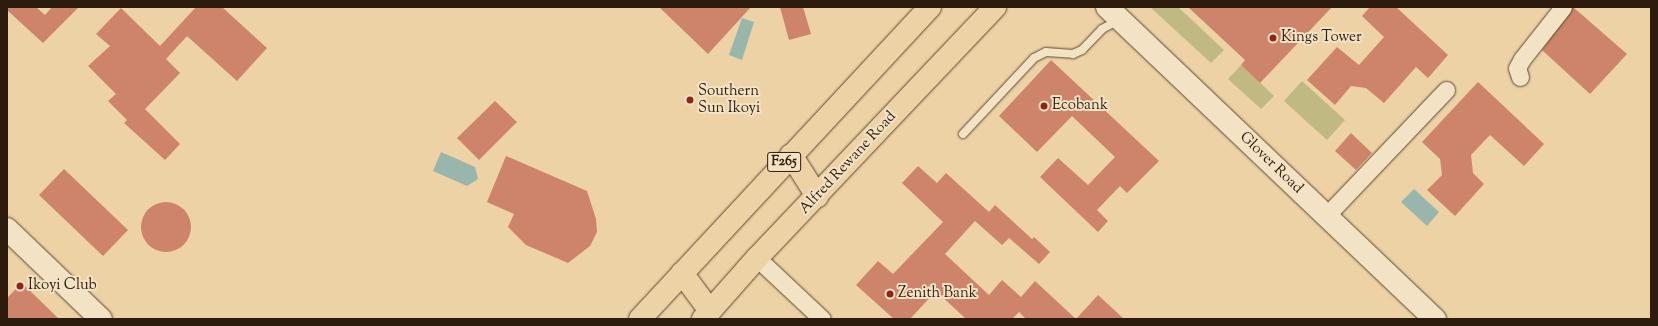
<!DOCTYPE html>
<style>
body{margin:0}
#map{position:relative;width:1658px;height:326px;overflow:hidden;background:#ecd2a5;font-family:"Sorts Mill Goudy",serif}
div>[style]{position:absolute}
.green>*{inset:0;background:#c0b981}
.water>*{inset:0;background:#99b6ac}
.building>*{inset:0;background:#cd846a}
.round{border-radius:50%}
.roads{filter:drop-shadow(0 0 1px #5d4933) drop-shadow(0 0 1px #5d4933)}
.lane>*{height:8px;margin:-4px;padding:0 4px;transform-origin:4px;border-radius:4px;background:#f3e2c4}
.street>*{height:17px;margin:-8.5px;padding:0 8.5px;transform-origin:8.5px;border-radius:8.5px;background:#f3e2c4}
.secondary>*{height:22px;margin:-11px;padding:0 11px;transform-origin:11px;border-radius:11px;background:#f3e2c4}
.primary>*{height:22px;margin:-11px;padding:0 11px;transform-origin:11px;border-radius:11px;background:#ecd2a5}
.dots>*{width:11px;height:11px;translate:-50% -50%;box-sizing:border-box;border:2px solid #f3e2c4;border-radius:50%}
span{translate:-50% -50%;white-space:nowrap;text-align:center;line-height:1.15;-webkit-text-stroke:4px #f3e2c4;paint-order:stroke}
.shield-label span{padding:1px 3px;background:#f3e2c4;border:1px solid;border-radius:3px;-webkit-text-stroke-width:0}
.shield-label{font-size:14px;color:#2d1b0d;font-weight:700}
.poi-label{font-size:15px;color:#2d1b0d}
.left{translate:0 -50%;text-align:left}
.street-label{font-size:15px;color:#2d1b0d}
.frame{position:absolute;inset:0;border:8px solid #2d1b0d;pointer-events:none}
</style>
<div id="map">
<div class="green">
<i style="clip-path:polygon(1150px 7px,1178px 7px,1224px 50px,1211px 63px)"></i>
<i style="clip-path:polygon(1241px 65px,1274px 96px,1261px 109px,1228px 79px)"></i>
<i style="clip-path:polygon(1302px 81px,1345px 120px,1327px 140px,1284px 101px)"></i>
</div>
<div class="water">
<i style="clip-path:polygon(742px 18px,754px 22px,742px 60px,729px 55px)"></i>
<i style="clip-path:polygon(441px 152px,475px 167px,478px 179px,467px 186px,433px 171px)"></i>
<i style="clip-path:polygon(1414px 189px,1439px 212px,1427px 226px,1401px 202px)"></i>
</div>
<div class="building">
<i style="clip-path:polygon(7px 7px,36px 7px,45px 15px,52px 7px,79px 7px,43px 43px,7px 10px)"></i>
<i style="clip-path:polygon(196px 7px,222px 7px,267px 48px,237px 81px,187px 36px,166px 59px,180px 73px,145px 109px,180px 144px,165px 160px,124px 123px,127px 120px,108px 101px,116px 94px,88px 66px,110px 46px,96px 34px,121px 8px,160px 46px)"></i>
<i style="clip-path:polygon(659px 7px,751px 7px,708px 54px)"></i>
<i style="clip-path:polygon(780px 7px,803px 7px,811px 34px,789px 40px)"></i>
<i style="clip-path:polygon(1188px 7px,1332px 7px,1260px 83px,1241px 65px,1245px 60px)"></i>
<i style="clip-path:polygon(1370px 7px,1396px 7px,1448px 55px,1428px 78px,1416px 67px,1384px 103px,1366px 88px,1351px 86px,1335px 105px,1307px 80px,1337px 47px,1359px 65px,1384px 37px,1362px 16px)"></i>
<i style="clip-path:polygon(1573px 7px,1627px 54px,1590px 94px,1542px 50px)"></i>
<i style="clip-path:polygon(1051px 60px,1159px 161px,1127px 193px,1120px 186px,1097px 210px,1108px 221px,1098px 232px,1040px 177px,1058px 158px,1088px 185px,1115px 157px,1072px 116px,1037px 152px,999px 116px)"></i>
<i style="clip-path:polygon(1478px 82px,1544px 144px,1524px 166px,1490px 135px,1471px 155px,1473px 173px,1484px 184px,1455px 216px,1427px 190px,1442px 175px,1440px 159px,1422px 142px)"></i>
<i style="clip-path:polygon(495px 101px,517px 122px,479px 160px,457px 138px)"></i>
<i style="clip-path:polygon(1351px 133px,1372px 153px,1356px 170px,1335px 151px)"></i>
<i style="clip-path:polygon(506px 156px,587px 191px,596px 219px,597px 232px,590px 246px,568px 263px,526px 245px,508px 227px,514px 214px,487px 202px)"></i>
<i style="clip-path:polygon(918px 166px,937px 183px,946px 173px,989px 212px,995px 205px,1032px 239px,1034px 237px,1050px 252px,1039px 264px,1009px 238px,1002px 245px,975px 221px,945px 254px,989px 295px,1002px 280px,1021px 297px,1035px 281px,1076px 319px,1098px 295px,1124px 319px,1026px 319px,1019px 312px,1012px 319px,966px 319px,936px 291px,910px 319px,894px 319px,856px 285px,878px 261px,893px 274px,943px 222px,902px 183px)"></i>
<i style="clip-path:polygon(64px 169px,128px 230px,103px 256px,39px 195px)"></i>
<i class="round" style="left:141px;top:202px;width:50px;height:50px"></i>
<i style="clip-path:polygon(22px 283px,59px 319px,7px 319px,7px 298px)"></i>
</div>
<div class="roads">
<div class="lane">
<i style="left:963px;top:134px;width:104px;rotate:-46.9deg"></i>
<i style="left:1034px;top:58px;width:13px;rotate:-27deg"></i>
<i style="left:1046px;top:52px;width:27px;rotate:4deg"></i>
<i style="left:1073px;top:54px;width:10px;rotate:-24deg"></i>
<i style="left:1082px;top:50px;width:29px;rotate:-46deg"></i>
<i style="left:1102px;top:29px;width:19px;rotate:-28deg"></i>
</div>
<div class="street">
<i style="left:1520px;top:77px;width:9px;rotate:-108deg"></i>
<i style="left:1517px;top:68px;width:10px;rotate:-61deg"></i>
<i style="left:1522px;top:59px;width:66px;rotate:-51.7deg"></i>
<i style="left:1326px;top:216px;width:174px;rotate:-46.4deg"></i>
<i style="left:757px;top:258px;width:89px;rotate:43.2deg"></i>
</div>
<div class="secondary">
<i style="left:1107px;top:7px;width:453px;rotate:43.6deg"></i>
<i style="left:7px;top:229px;width:130px;rotate:43.8deg"></i>
</div>
<div class="primary">
<i style="left:791px;top:155px;width:49px;rotate:57.6deg"></i>
<i style="left:682px;top:273px;width:47px;rotate:53.6deg"></i>
<i style="left:640px;top:319px;width:426px;rotate:-47.1deg"></i>
<i style="left:703px;top:319px;width:81px;rotate:-48.5deg"></i>
<i style="left:757px;top:258px;width:346px;rotate:-46.5deg"></i>
</div>
</div>
<div class="dots">
<i style="left:1273px;top:38px;background:#8f2418"></i>
<i style="left:690px;top:100px;background:#8f2418"></i>
<i style="left:1044px;top:106px;background:#8f2418"></i>
<i style="left:20px;top:286px;background:#8f2418"></i>
<i style="left:890px;top:294px;background:#8f2418"></i>
</div>
<div class="shield-label">
<span style="left:784px;top:162px">F265</span>
</div>
<div class="poi-label">
<span class="left" style="left:1281px;top:38px">Kings Tower</span>
<span class="left" style="left:698px;top:100px">Southern<br>Sun Ikoyi</span>
<span class="left" style="left:1052px;top:106px">Ecobank</span>
<span class="left" style="left:28px;top:286px">Ikoyi Club</span>
<span class="left" style="left:898px;top:294px">Zenith Bank</span>
</div>
<div class="street-label">
<span style="left:848px;top:163px;rotate:-47deg">Alfred Rewane Road</span>
<span style="left:1271px;top:163px;rotate:44deg">Glover Road</span>
</div>
<div class="frame"></div>
</div>
